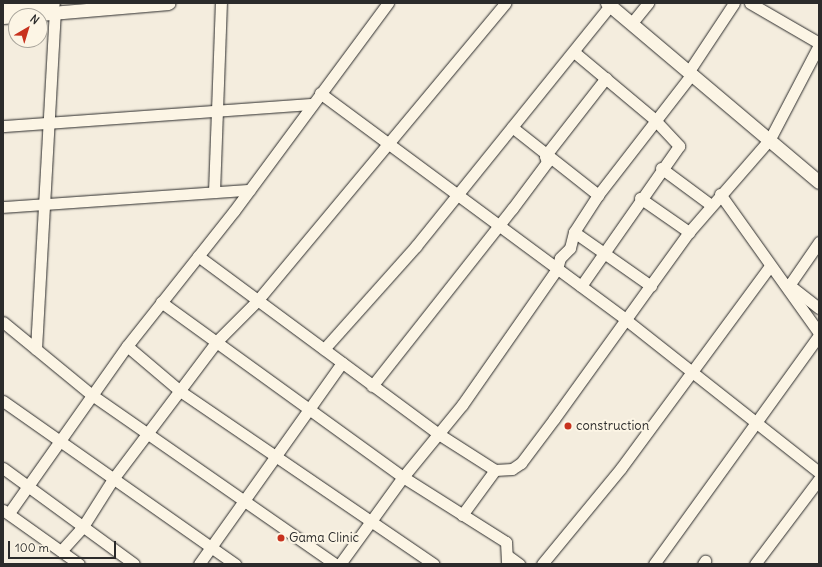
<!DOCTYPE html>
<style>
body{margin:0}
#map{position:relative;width:822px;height:567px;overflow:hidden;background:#f4edde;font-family:Delius,sans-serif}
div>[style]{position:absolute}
.roads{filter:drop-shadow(0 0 1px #2b2b2b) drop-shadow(0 0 1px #2b2b2b)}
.minor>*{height:11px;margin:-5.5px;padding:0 5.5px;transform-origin:5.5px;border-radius:5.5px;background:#fcf5e5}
.major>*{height:13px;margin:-6.5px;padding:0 6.5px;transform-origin:6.5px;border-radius:6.5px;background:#fcf5e5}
.dots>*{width:11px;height:11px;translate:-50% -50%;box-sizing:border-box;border:2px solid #fcf5e5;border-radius:50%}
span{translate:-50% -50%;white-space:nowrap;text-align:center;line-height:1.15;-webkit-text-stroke:4px #fcf5e5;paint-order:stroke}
.poi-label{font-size:13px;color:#2b2b2b}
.left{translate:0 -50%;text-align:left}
.frame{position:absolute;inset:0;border:4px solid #2b2b2b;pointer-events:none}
.north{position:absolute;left:8px;top:8px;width:40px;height:40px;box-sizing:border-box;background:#fcf5e5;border:1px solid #a8a49b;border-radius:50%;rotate:38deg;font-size:11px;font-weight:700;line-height:16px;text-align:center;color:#2b2b2b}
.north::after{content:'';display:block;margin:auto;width:14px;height:18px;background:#c8321e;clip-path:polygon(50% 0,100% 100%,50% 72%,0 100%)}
.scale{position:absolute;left:8px;top:541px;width:108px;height:18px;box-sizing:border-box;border:2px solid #2b2b2b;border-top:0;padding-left:5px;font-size:12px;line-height:14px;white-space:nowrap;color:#2b2b2b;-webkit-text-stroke:3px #fcf5e5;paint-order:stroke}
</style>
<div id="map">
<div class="roads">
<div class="minor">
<i style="left:750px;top:3px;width:80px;rotate:30.1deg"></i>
<i style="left:635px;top:19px;width:21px;rotate:-51deg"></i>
<i style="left:574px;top:52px;width:104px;rotate:39.9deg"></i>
<i style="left:654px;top:119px;width:37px;rotate:47deg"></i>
<i style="left:679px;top:146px;width:171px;rotate:125deg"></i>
<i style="left:691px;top:68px;width:78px;rotate:-56.5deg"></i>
<i style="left:320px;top:93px;width:380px;rotate:36.5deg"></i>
<i style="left:625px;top:319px;width:247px;rotate:38.3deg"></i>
<i style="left:3px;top:126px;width:310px;rotate:-4.1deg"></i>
<i style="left:512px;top:127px;width:110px;rotate:38.3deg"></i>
<i style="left:772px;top:135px;width:102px;rotate:-62.4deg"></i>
<i style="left:661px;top:168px;width:62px;rotate:36.5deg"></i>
<i style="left:214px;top:192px;width:189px;rotate:-87.9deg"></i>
<i style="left:720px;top:194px;width:171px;rotate:54.5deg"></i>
<i style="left:640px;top:198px;width:60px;rotate:34.8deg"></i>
<i style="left:3px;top:207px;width:247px;rotate:-4deg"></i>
<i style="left:574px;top:232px;width:94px;rotate:35deg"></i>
<i style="left:198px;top:256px;width:297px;rotate:36.5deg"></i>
<i style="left:437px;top:433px;width:69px;rotate:32.5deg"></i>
<i style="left:495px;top:470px;width:17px;rotate:-3deg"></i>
<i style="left:512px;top:469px;width:11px;rotate:-34deg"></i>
<i style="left:521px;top:463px;width:55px;rotate:-53.1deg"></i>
<i style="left:554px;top:419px;width:231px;rotate:-54.2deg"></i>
<i style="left:689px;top:232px;width:121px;rotate:-49deg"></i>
<i style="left:788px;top:284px;width:39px;rotate:38deg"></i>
<i style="left:790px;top:284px;width:51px;rotate:-55.4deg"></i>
<i style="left:161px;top:302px;width:299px;rotate:35.9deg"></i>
<i style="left:403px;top:477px;width:122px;rotate:32.3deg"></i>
<i style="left:506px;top:542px;width:22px;rotate:87deg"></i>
<i style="left:3px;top:322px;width:115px;rotate:39.4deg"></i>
<i style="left:92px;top:395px;width:296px;rotate:34.8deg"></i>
<i style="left:127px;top:346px;width:70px;rotate:40.3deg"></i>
<i style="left:180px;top:391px;width:307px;rotate:34.3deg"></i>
<i style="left:36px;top:349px;width:337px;rotate:-86.8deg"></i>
<i style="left:324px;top:349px;width:138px;rotate:-48.2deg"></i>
<i style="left:416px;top:246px;width:309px;rotate:-51.1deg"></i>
<i style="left:372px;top:386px;width:226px;rotate:-51.7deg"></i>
<i style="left:512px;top:209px;width:59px;rotate:-53.3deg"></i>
<i style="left:547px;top:162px;width:6px;rotate:-108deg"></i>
<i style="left:545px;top:156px;width:99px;rotate:-52deg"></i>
<i style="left:3px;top:401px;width:284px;rotate:35.1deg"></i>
<i style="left:3px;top:468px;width:162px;rotate:36.2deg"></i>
<i style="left:3px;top:510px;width:93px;rotate:35.4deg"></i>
<i style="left:9px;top:513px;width:204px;rotate:-54.8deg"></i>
<i style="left:127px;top:346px;width:172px;rotate:-51.6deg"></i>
<i style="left:234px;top:211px;width:259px;rotate:-53.5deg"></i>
<i style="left:462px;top:515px;width:56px;rotate:-53.7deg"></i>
<i style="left:61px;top:551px;width:31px;rotate:-48deg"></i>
<i style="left:82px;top:528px;width:58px;rotate:-57.7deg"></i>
<i style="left:113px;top:479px;width:173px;rotate:-53deg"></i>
<i style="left:217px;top:341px;width:57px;rotate:-45deg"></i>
<i style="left:257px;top:301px;width:388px;rotate:-50.2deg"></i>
<i style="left:508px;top:556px;width:14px;rotate:36deg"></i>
<i style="left:199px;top:564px;width:247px;rotate:-54.6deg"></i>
<i style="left:340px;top:564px;width:107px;rotate:-54.1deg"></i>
<i style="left:403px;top:477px;width:93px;rotate:-50.7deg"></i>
<i style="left:462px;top:405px;width:166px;rotate:-55.1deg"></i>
<i style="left:557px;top:269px;width:11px;rotate:-75deg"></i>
<i style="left:560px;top:258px;width:14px;rotate:-45deg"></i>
<i style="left:570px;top:248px;width:16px;rotate:-76deg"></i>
<i style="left:574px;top:232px;width:44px;rotate:-57deg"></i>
<i style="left:598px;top:195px;width:152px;rotate:-52.2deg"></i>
<i style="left:542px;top:564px;width:124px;rotate:-50.5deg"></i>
<i style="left:621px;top:468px;width:251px;rotate:-53.6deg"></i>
<i style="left:654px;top:564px;width:282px;rotate:-54.2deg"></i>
<i style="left:703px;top:564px;width:4px;rotate:-56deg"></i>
<i style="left:755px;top:564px;width:106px;rotate:-53deg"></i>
</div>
<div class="major">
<i style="left:607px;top:3px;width:277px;rotate:40.2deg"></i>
<i style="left:3px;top:7px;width:50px;rotate:-4.6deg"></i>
<i style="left:16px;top:16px;width:153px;rotate:-4.9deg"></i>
<i style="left:3px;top:17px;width:13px;rotate:-4deg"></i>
</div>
</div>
<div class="dots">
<i style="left:568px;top:426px;background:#c8321e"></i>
<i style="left:281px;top:538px;background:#c8321e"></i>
</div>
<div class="poi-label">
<span class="left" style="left:576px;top:426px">construction</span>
<span class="left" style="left:289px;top:538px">Gama Clinic</span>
</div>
<div class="frame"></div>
<div class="north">N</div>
<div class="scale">100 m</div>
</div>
